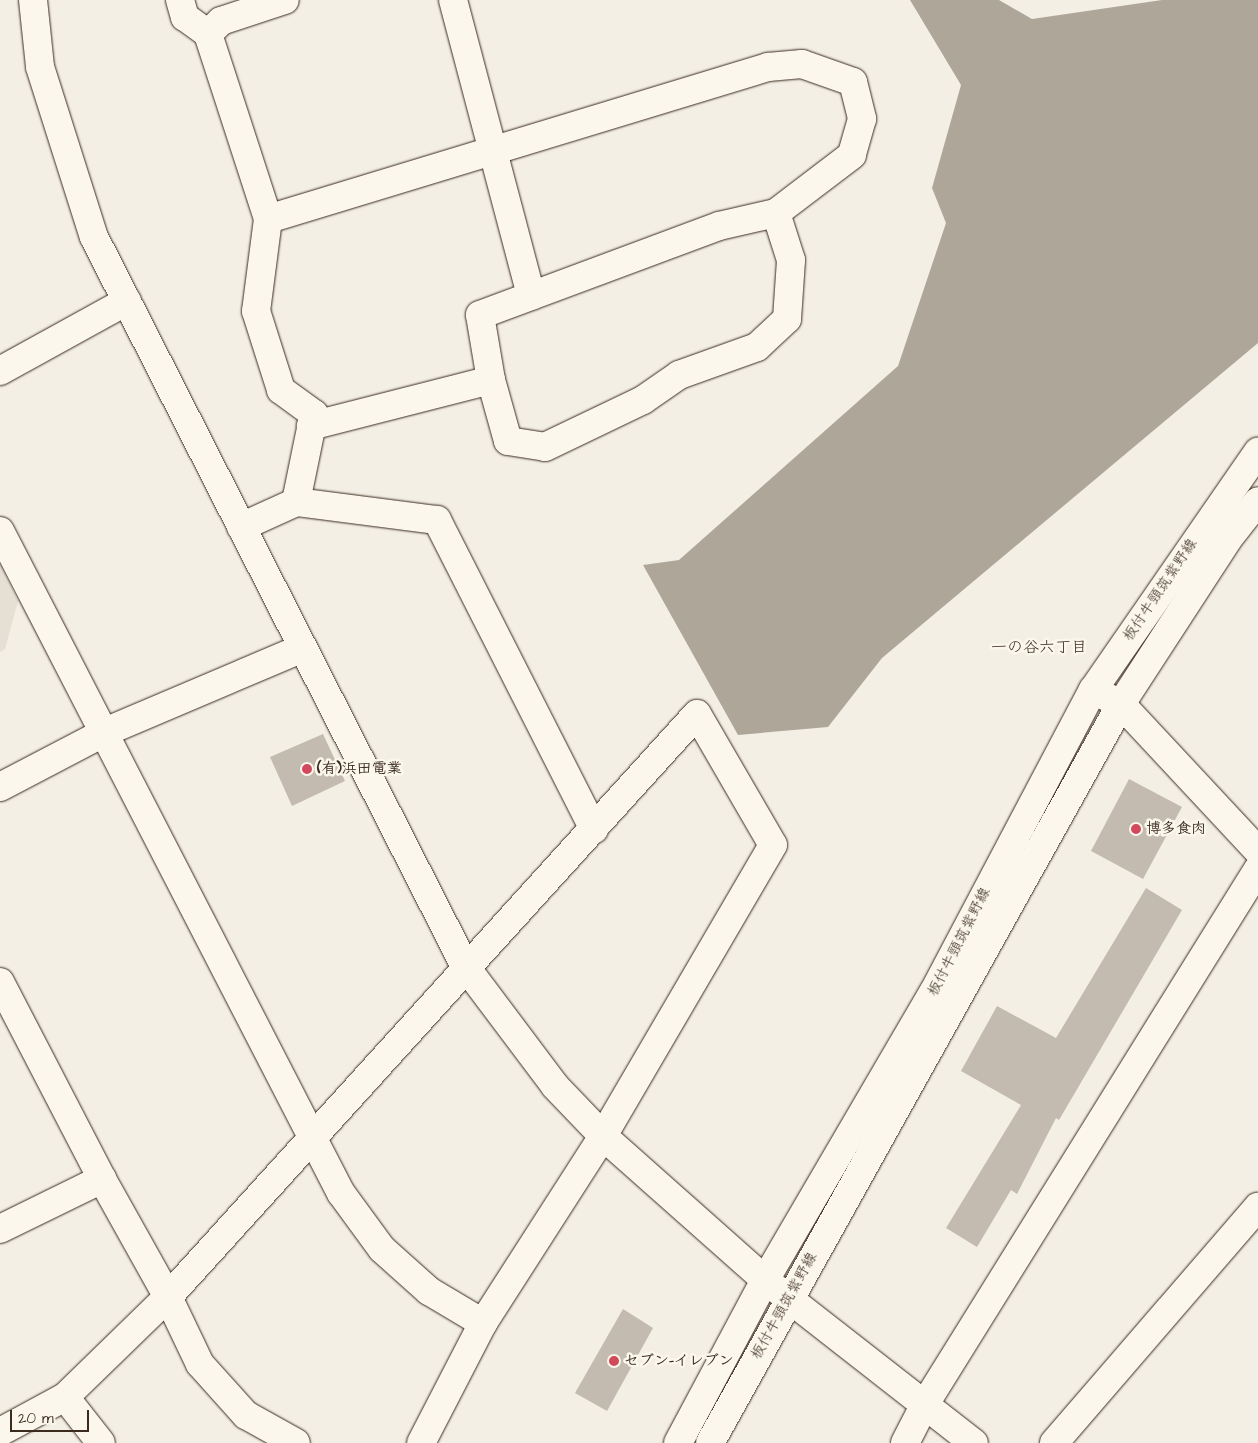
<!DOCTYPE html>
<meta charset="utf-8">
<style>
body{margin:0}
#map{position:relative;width:1258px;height:1443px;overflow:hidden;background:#f3efe4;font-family:"Architects Daughter","Klee One",sans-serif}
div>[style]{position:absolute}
.built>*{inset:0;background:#e5dfd4}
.water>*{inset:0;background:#afa69a}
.building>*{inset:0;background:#c3bbb0}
.roads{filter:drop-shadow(0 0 1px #3b2a1e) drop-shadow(0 0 1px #3b2a1e)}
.minor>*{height:28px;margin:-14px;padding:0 14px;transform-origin:14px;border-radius:14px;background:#fbf7ec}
.major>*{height:28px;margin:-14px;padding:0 14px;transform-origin:14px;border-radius:14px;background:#fbf7ec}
.dots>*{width:14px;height:14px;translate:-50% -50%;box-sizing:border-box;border:2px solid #fbf7ec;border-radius:50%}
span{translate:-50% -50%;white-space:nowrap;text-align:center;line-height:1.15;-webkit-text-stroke:5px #fbf7ec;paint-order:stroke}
.street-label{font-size:15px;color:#3b2a1e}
.poi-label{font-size:15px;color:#3b2a1e;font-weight:700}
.left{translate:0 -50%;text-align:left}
.neighbourhood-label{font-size:16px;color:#3b2a1e}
.scale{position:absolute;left:10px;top:1410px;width:79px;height:22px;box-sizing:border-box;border:2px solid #3b2a1e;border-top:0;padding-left:6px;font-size:15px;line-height:18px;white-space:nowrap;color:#3b2a1e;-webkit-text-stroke:4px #fbf7ec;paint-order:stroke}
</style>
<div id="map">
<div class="built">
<i style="clip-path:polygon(0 564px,18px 601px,5px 649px,0 652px)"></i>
</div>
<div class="water">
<i style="clip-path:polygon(910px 0,999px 0,1032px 19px,1162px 0,1258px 0,1258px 343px,882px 658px,828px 727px,738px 735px,643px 565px,679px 560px,898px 366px,946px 223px,932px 188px,961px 85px)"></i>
</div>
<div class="building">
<i style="clip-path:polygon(323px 734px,345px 781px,292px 806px,270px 757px)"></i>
<i style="clip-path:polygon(1129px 779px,1182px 807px,1143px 879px,1091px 851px)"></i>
<i style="clip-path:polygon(1146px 888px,1182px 910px,1059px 1120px,1056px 1118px,1017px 1194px,1011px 1190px,977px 1247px,946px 1228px,1021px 1105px,961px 1071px,997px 1006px,1056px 1038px)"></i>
<i style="clip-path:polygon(623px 1309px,653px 1328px,607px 1411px,575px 1393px)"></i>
</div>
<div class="roads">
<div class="minor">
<i style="left:33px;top:0;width:67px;rotate:84deg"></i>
<i style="left:40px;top:67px;width:178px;rotate:72.4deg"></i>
<i style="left:94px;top:237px;width:818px;rotate:63.03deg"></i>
<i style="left:465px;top:966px;width:150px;rotate:53.1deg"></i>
<i style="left:555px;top:1086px;width:69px;rotate:46.2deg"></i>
<i style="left:603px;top:1136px;width:217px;rotate:41.6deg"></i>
<i style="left:765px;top:1280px;width:265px;rotate:38deg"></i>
<i style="left:180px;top:0;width:18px;rotate:74deg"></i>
<i style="left:185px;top:17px;width:29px;rotate:36deg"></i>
<i style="left:208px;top:34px;width:194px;rotate:72deg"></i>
<i style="left:268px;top:219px;width:93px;rotate:97.4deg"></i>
<i style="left:256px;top:311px;width:83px;rotate:72.4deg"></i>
<i style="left:281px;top:390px;width:41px;rotate:36deg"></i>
<i style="left:314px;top:414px;width:90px;rotate:101.6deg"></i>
<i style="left:453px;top:0;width:306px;rotate:75.2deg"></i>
<i style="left:208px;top:34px;width:18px;rotate:-45deg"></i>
<i style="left:221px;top:21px;width:67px;rotate:-18.2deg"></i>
<i style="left:268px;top:219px;width:523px;rotate:-16.91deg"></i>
<i style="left:768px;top:67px;width:34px;rotate:-5deg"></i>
<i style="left:802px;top:64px;width:54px;rotate:19.4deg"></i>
<i style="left:853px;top:82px;width:38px;rotate:76deg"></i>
<i style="left:862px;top:119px;width:37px;rotate:106deg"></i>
<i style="left:852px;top:155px;width:96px;rotate:142.7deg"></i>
<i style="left:776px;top:213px;width:58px;rotate:167.2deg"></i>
<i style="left:719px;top:226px;width:255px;rotate:159.6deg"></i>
<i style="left:480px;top:315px;width:66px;rotate:80.4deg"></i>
<i style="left:491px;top:380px;width:186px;rotate:165.7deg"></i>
<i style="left:0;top:371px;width:145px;rotate:-28.9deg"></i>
<i style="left:491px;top:380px;width:63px;rotate:74.4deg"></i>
<i style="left:508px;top:441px;width:37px;rotate:9deg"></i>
<i style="left:545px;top:447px;width:109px;rotate:-25.6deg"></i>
<i style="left:643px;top:400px;width:44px;rotate:-34.8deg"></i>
<i style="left:679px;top:375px;width:83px;rotate:-19.7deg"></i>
<i style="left:757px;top:347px;width:41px;rotate:-43deg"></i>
<i style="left:787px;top:319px;width:59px;rotate:-86.1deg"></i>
<i style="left:791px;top:260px;width:49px;rotate:-107.7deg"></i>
<i style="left:241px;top:527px;width:60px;rotate:-24.4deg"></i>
<i style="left:296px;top:502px;width:142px;rotate:7.3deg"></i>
<i style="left:437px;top:520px;width:347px;rotate:63.1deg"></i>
<i style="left:0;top:531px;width:745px;rotate:62.75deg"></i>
<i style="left:341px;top:1193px;width:69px;rotate:53.8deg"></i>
<i style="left:382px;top:1249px;width:63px;rotate:41.8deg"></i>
<i style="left:429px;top:1291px;width:63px;rotate:30.7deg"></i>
<i style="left:1093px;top:690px;width:31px;rotate:27deg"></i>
<i style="left:1121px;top:704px;width:201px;rotate:47deg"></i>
<i style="left:0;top:787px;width:119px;rotate:-27.6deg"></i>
<i style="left:105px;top:732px;width:215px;rotate:-23deg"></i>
<i style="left:0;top:982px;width:222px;rotate:62.6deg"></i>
<i style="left:102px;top:1179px;width:135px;rotate:60.8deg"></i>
<i style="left:168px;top:1297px;width:787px;rotate:-47.78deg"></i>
<i style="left:697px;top:714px;width:151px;rotate:59.9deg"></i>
<i style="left:773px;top:845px;width:337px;rotate:120.3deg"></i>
<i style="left:603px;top:1136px;width:222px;rotate:122.7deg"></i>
<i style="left:483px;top:1323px;width:135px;rotate:117.3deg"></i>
<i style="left:0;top:1229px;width:114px;rotate:-26.1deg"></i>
<i style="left:65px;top:1397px;width:58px;rotate:52deg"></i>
<i style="left:0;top:1432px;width:74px;rotate:-28.3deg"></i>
<i style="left:65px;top:1397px;width:144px;rotate:-44.2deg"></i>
<i style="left:168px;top:1297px;width:74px;rotate:64.5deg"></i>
<i style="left:200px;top:1364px;width:69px;rotate:48deg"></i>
<i style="left:246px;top:1415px;width:57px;rotate:29.2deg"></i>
<i style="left:905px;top:1443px;width:44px;rotate:-62.9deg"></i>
<i style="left:925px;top:1404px;width:630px;rotate:-58.1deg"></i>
<i style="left:1054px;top:1443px;width:312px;rotate:-49.2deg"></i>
</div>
<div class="major">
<i style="left:678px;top:1443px;width:185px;rotate:-61.9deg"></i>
<i style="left:765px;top:1280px;width:333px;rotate:-59.7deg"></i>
<i style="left:933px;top:993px;width:343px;rotate:-62.2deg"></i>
<i style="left:1093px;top:690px;width:290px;rotate:-55.3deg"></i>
<i style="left:710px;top:1443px;width:846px;rotate:-60.92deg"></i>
<i style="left:1121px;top:704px;width:197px;rotate:-57deg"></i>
<i style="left:1228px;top:539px;width:48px;rotate:-51.7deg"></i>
</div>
</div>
<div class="dots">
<i style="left:307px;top:769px;background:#d1495b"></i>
<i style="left:1136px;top:829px;background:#d1495b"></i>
<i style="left:614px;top:1361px;background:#d1495b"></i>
</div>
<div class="street-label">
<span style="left:1160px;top:590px;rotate:-56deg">板付牛頸筑紫野線</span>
<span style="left:959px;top:942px;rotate:-63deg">板付牛頸筑紫野線</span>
<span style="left:784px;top:1306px;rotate:-61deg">板付牛頸筑紫野線</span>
</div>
<div class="poi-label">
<span class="left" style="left:317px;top:769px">(有)浜田電業</span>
<span class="left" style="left:1146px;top:829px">博多食肉</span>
<span class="left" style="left:624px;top:1361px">セブン-イレブン</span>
</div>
<div class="neighbourhood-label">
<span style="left:1039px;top:647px">一の谷六丁目</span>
</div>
<div class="scale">20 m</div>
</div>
